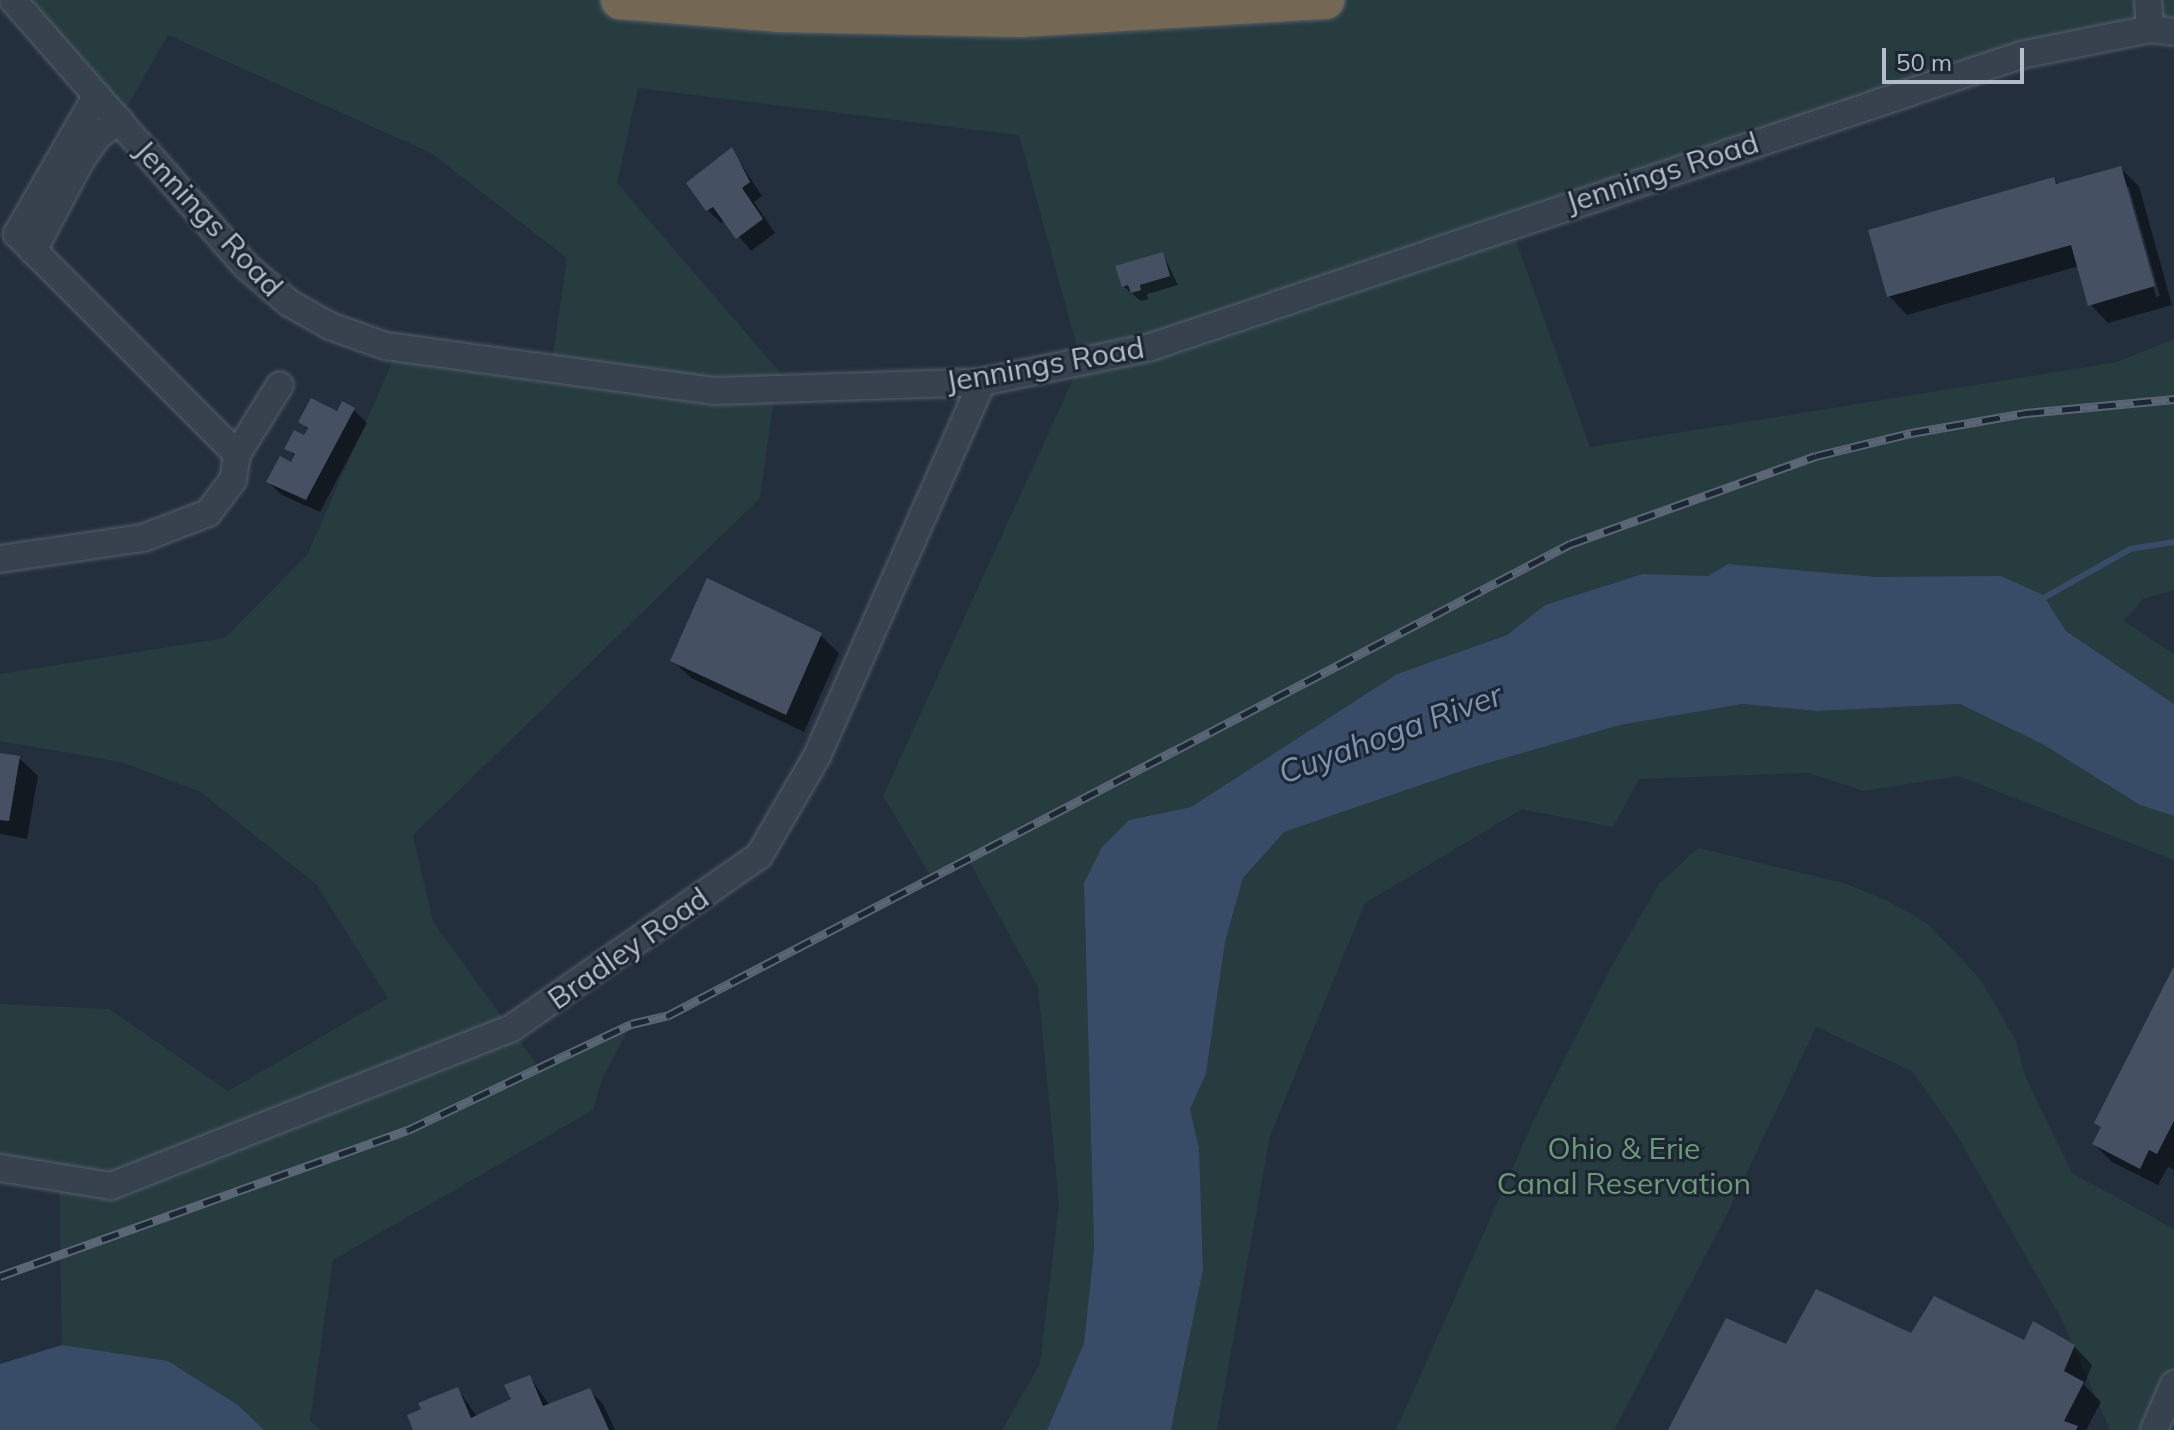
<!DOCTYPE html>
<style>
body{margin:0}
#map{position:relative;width:2174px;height:1430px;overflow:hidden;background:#242f3e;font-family:Mulish,sans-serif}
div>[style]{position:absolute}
.green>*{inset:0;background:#263c3f}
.water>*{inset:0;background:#394c67}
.shadow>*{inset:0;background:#0007}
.stream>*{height:6px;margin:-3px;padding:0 3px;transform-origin:3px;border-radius:3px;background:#394c67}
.building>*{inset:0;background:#455162}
.roads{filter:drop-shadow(0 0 2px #565f6c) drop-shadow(0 0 2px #565f6c)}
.minor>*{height:26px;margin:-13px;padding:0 13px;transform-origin:13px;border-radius:13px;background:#38414e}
.highway>*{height:38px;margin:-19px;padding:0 19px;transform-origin:19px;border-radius:19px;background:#746855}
.rail>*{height:9px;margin-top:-4.5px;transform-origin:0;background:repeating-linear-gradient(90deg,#1d2633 0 18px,#5a6575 0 36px);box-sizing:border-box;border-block:2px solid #5a6575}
span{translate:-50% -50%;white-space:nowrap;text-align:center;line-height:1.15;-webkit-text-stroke:6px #1d2633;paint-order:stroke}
.street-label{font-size:30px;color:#b4bcc9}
.park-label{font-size:30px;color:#6b9a76}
.water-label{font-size:32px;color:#7c92b1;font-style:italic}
.scale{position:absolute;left:1882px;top:48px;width:142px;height:36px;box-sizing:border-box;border:4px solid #b4bcc9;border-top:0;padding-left:10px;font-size:24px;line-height:28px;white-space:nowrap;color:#b4bcc9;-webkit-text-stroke:6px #1d2633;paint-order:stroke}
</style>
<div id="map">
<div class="green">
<i style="clip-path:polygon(13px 0,2174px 0,2174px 32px,2021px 55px,1510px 224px,1590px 447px,2117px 362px,2174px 339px,2174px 590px,2143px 599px,2124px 621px,2174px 654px,2174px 704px,2066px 631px,2043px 595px,1728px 564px,1708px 576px,1643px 575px,1545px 605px,1507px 635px,1397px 674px,1191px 807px,1128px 820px,1084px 883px,1094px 1249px,1084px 1343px,1047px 1430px,1002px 1430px,1040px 1364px,1059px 1203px,1038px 987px,967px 857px,930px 875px,883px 796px,1081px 362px,1019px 135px,638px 88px,617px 183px,795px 390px,775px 391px,760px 498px,413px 835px,433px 922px,540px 1069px,631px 1024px,602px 1079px,593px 1110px,333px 1260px,310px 1421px,321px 1430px,264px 1430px,238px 1405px,168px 1361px,62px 1345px,59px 1178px,0 1168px,0 1004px,109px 1009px,228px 1091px,388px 998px,316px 884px,199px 791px,121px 762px,0 741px,0 674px,225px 638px,307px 555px,399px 347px,551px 368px,567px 258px,431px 153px,168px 35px,119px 120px)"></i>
<i style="clip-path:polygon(1742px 704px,1817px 711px,1960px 704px,2044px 745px,2140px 805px,2174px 816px,2174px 860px,1958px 776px,1864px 791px,1808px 773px,1639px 779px,1613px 827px,1522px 809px,1365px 903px,1270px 1136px,1217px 1430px,1171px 1430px,1203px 1269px,1199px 1148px,1190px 1109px,1206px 1074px,1225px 942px,1243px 878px,1284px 832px,1470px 767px,1620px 725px)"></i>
<i style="clip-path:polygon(1698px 848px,1844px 883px,1888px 901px,1928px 924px,1980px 979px,2015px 1039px,2026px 1078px,2072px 1173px,2174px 1229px,2174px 1430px,2110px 1430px,2061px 1318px,1957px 1135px,1912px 1071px,1816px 1027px,1725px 1218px,1614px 1430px,1396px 1430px,1533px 1122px,1611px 967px,1659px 884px)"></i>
</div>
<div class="water">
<i style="clip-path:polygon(1728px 564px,1876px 577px,2001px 576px,2043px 595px,2066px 631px,2174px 704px,2174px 816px,2140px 805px,2044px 745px,1960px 704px,1817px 711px,1742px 704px,1620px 725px,1470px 768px,1284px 832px,1243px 878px,1225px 942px,1206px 1074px,1190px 1109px,1199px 1148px,1203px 1269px,1171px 1430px,1047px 1430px,1084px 1343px,1094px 1249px,1084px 883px,1102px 847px,1129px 820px,1191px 807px,1397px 674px,1507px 635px,1545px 605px,1643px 574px,1708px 576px)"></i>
<i style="clip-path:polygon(62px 1345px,168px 1361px,238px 1405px,264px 1430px,0 1430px,0 1364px)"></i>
</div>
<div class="shadow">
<i style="clip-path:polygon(732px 150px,762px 196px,754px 202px,775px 233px,751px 251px,725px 220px,721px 223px,707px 209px)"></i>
<i style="clip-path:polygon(evenodd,2120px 168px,2139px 186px,2172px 305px,2108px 323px,2090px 304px,2079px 266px,1907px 315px,1889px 296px,2053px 179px,2059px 185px,2120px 168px,2125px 187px,2129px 187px,2160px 296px,2156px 297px,2125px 187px)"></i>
<i style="clip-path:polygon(1163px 254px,1178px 285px,1147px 294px,1148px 299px,1141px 301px,1123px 286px)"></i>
<i style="clip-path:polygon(354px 410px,367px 423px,320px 512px,282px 495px,268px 482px,296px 457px,286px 448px,305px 438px,309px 431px,301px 422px)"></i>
<i style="clip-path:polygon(820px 635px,839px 653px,804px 732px,691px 678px,672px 660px)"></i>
<i style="clip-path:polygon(0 755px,19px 758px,38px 776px,27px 839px,0 834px)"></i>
<i style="clip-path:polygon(2174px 970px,2174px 1170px,2168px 1167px,2158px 1185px,2112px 1162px,2094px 1144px,2102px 1128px,2097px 1123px)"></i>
<i style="clip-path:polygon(1912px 1336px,2074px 1346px,2092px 1365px,2084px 1385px,2101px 1402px,2086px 1430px,1670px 1430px,1787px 1347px)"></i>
<i style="clip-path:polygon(530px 1377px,550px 1406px,589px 1390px,603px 1404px,615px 1430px,415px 1430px,458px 1389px,477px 1417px,514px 1400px)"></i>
</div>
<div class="stream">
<i style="left:2040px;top:600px;width:103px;rotate:-29.5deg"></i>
<i style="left:2130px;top:549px;width:45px;rotate:-9deg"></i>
</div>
<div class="building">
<i style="clip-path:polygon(732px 147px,750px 182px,742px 188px,763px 219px,736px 239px,713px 207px,706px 211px,686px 183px)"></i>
<i style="clip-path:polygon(2121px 166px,2155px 286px,2088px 306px,2071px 245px,1887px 297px,1868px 230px,2054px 177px,2056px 184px)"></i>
<i style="clip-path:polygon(1163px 252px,1170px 276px,1140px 285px,1141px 290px,1131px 293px,1128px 285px,1122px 287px,1115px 266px)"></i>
<i style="clip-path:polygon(311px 398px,337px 411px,342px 401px,355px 408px,306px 500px,266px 482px,280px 456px,291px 462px,295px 454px,284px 449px,294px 430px,304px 435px,308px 428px,298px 422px)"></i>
<i style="clip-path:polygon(707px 578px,822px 633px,786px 715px,670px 661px)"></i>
<i style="clip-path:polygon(0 753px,20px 756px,9px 821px,0 820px)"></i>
<i style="clip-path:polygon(2174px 966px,2174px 1121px,2157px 1154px,2149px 1150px,2140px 1169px,2092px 1144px,2101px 1127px,2094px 1123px)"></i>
<i style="clip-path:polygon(1816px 1289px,1911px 1333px,1934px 1296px,2024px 1340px,2033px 1321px,2075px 1345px,2064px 1371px,2084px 1382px,2064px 1421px,2078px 1426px,2076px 1430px,1668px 1430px,1726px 1318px,1786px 1344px)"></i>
<i style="clip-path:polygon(530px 1375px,543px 1406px,590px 1388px,609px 1430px,413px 1430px,407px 1415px,421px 1409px,418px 1403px,458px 1387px,471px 1418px,511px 1399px,504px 1385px)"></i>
</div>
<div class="roads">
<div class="minor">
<i style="left:13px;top:0;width:354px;rotate:48.8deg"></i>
<i style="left:246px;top:266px;width:57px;rotate:40.7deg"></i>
<i style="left:289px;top:303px;width:47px;rotate:29.3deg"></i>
<i style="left:330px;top:326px;width:59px;rotate:19.7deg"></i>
<i style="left:386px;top:346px;width:332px;rotate:7.8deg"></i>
<i style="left:715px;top:391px;width:267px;rotate:-1.9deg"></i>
<i style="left:982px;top:382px;width:173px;rotate:-11.7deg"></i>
<i style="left:1151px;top:347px;width:918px;rotate:-18.55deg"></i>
<i style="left:2021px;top:55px;width:132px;rotate:-11.4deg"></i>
<i style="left:2150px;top:29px;width:24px;rotate:7deg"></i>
<i style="left:2148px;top:0;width:29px;rotate:86deg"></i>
<i style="left:17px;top:234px;width:311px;rotate:45deg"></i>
<i style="left:17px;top:234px;width:160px;rotate:-60.1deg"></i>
<i style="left:33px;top:251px;width:101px;rotate:-62.2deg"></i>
<i style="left:80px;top:162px;width:30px;rotate:-56deg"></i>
<i style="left:97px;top:137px;width:28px;rotate:-38deg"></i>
<i style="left:0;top:559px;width:145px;rotate:-8.4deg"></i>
<i style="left:143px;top:538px;width:70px;rotate:-21deg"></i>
<i style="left:208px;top:513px;width:41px;rotate:-52.9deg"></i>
<i style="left:233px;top:480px;width:26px;rotate:-81deg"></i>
<i style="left:237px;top:454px;width:81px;rotate:-58.1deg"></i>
<i style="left:0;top:1168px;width:112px;rotate:9.2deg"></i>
<i style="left:111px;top:1186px;width:431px;rotate:-21.5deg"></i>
<i style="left:512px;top:1028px;width:301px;rotate:-34.9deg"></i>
<i style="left:759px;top:856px;width:116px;rotate:-59.9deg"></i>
<i style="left:817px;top:756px;width:409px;rotate:-66.2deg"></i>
<i style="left:2154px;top:1430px;width:50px;rotate:-66.5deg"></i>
</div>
<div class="highway">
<i style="left:620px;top:0;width:163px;rotate:4.6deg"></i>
<i style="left:782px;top:13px;width:238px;rotate:1.2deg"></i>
<i style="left:1020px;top:18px;width:306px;rotate:-3.4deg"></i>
</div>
</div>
<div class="rail">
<i style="left:0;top:1276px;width:433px;rotate:-19.7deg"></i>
<i style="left:408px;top:1130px;width:247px;rotate:-25.4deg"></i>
<i style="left:631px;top:1024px;width:37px;rotate:-13deg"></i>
<i style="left:667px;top:1016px;width:1019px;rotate:-27.6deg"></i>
<i style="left:1570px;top:544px;width:261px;rotate:-19.7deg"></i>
<i style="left:1816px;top:456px;width:98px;rotate:-13.6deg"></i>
<i style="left:1911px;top:433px;width:117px;rotate:-9.9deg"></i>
<i style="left:2026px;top:413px;width:149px;rotate:-5.4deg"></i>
</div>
<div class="street-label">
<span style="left:1662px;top:172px;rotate:-18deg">Jennings Road</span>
<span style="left:209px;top:218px;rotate:47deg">Jennings Road</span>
<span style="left:1045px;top:364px;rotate:-10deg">Jennings Road</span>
<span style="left:628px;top:948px;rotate:-35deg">Bradley Road</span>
</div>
<div class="park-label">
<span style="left:1624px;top:1165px">Ohio &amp; Erie<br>Canal Reservation</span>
</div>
<div class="water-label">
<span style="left:1390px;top:733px;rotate:-20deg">Cuyahoga River</span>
</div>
<div class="scale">50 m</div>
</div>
